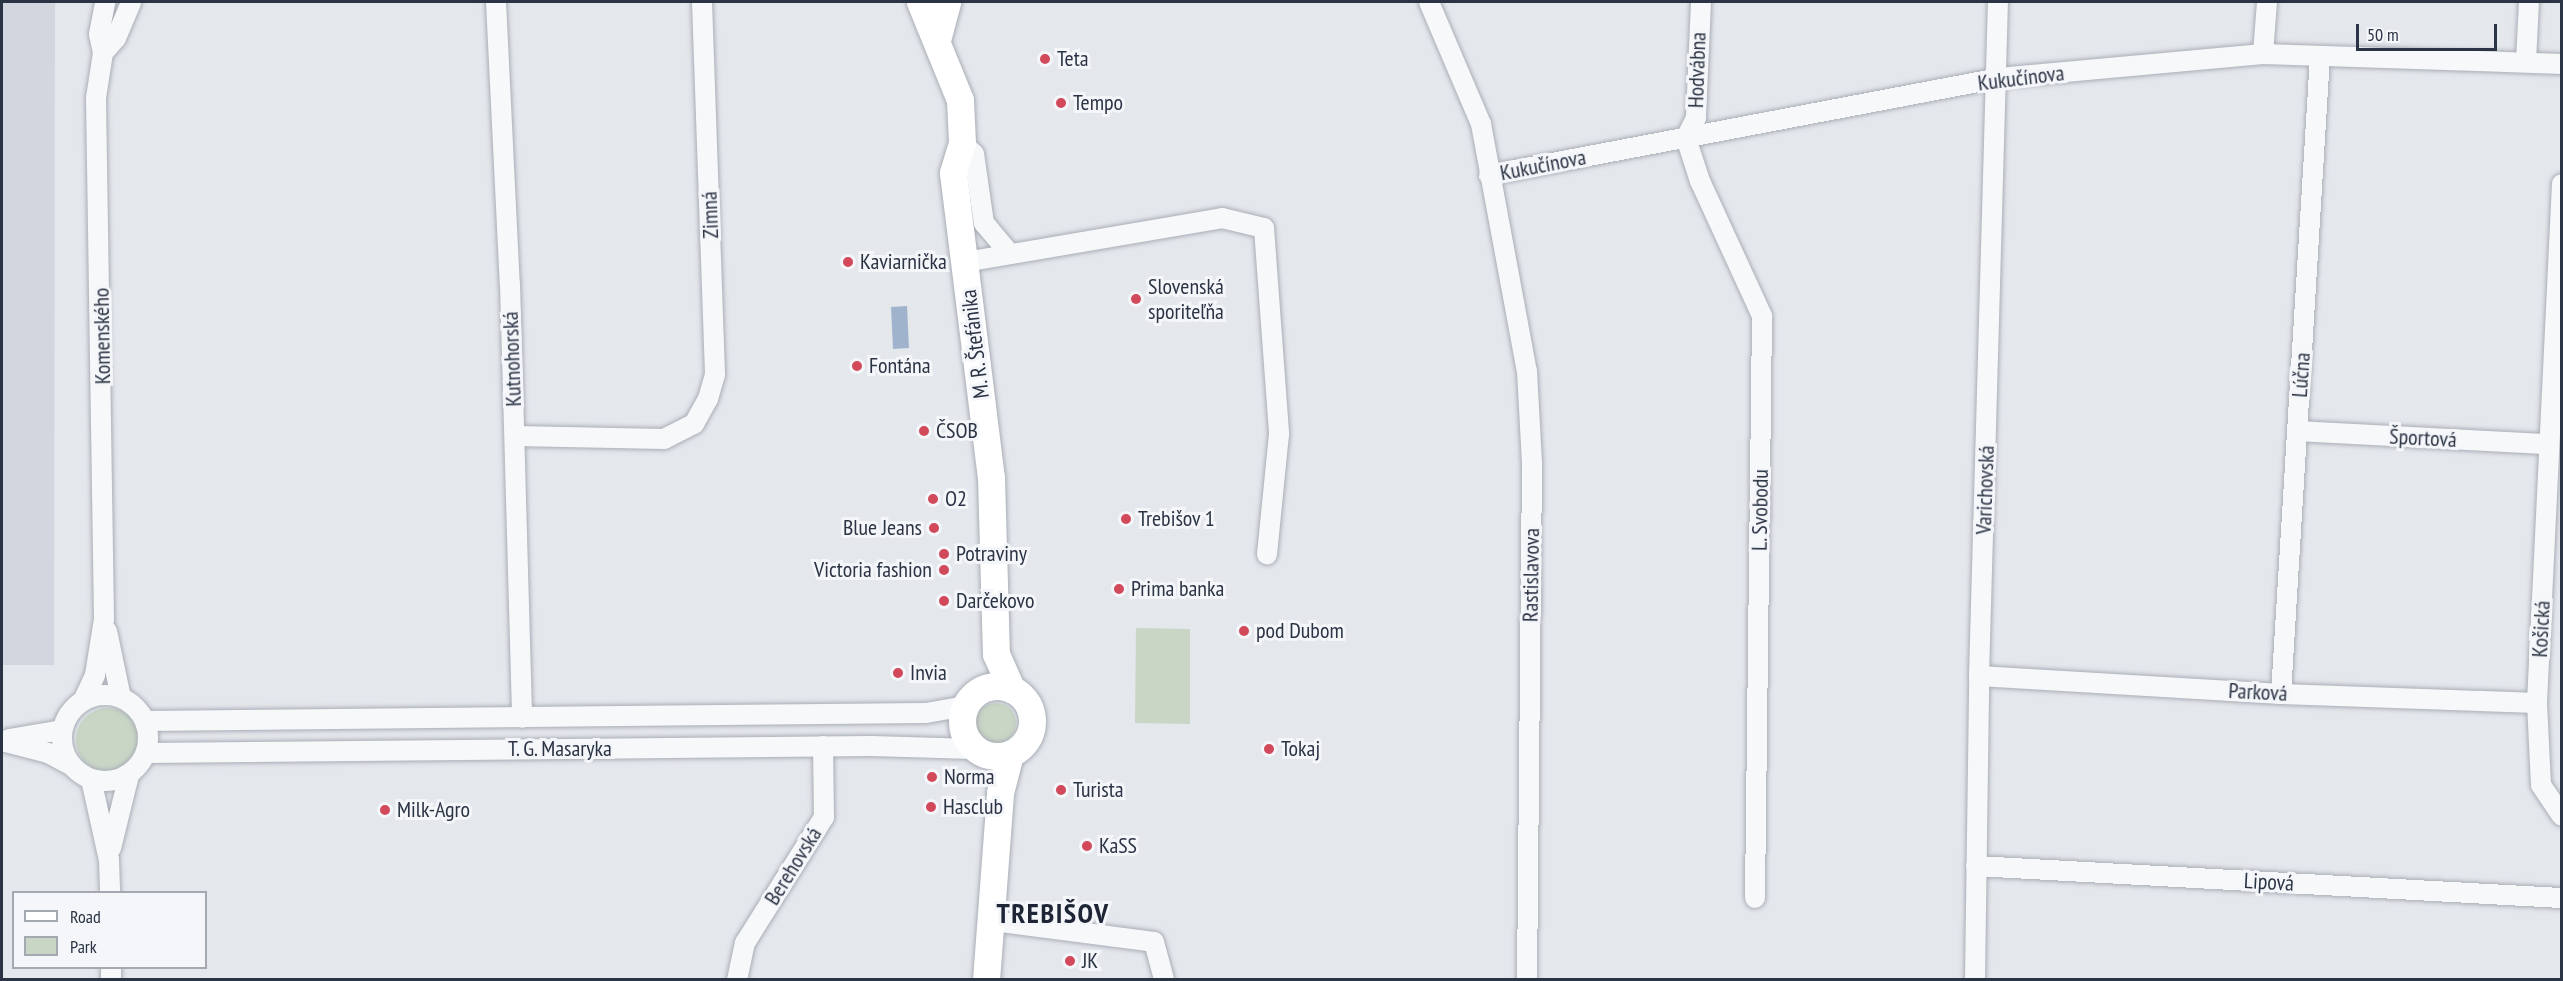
<!DOCTYPE html>
<meta charset="utf-8">
<style>
body{margin:0}
#map{position:relative;width:2563px;height:981px;overflow:hidden;background:#e4e7ec;font-family:"PT Sans Narrow",sans-serif}
div>[style]{position:absolute}
.built>*{inset:0;background:#d2d6de}
.green>*{inset:0;background:#c9d6c5}
.round{border-radius:50%}
.water>*{inset:0;background:#9fb4cc}
.roads{filter:drop-shadow(0 0 2px #a9aeb7) drop-shadow(0 0 2px #a9aeb7)}
.street>*{height:20px;margin:-10px;padding:0 10px;transform-origin:10px;border-radius:10px;background:#f7f8fa}
.street>.ring{margin:-10px;padding:0;box-sizing:content-box;background:none;border:20px solid #f7f8fa;border-radius:50%}
.secondary>*{height:27px;margin:-13.5px;padding:0 13.5px;transform-origin:13.5px;border-radius:13.5px;background:#fff}
.secondary>.ring{margin:-13.5px;padding:0;box-sizing:content-box;background:none;border:27px solid #fff;border-radius:50%}
.dots>*{width:16px;height:16px;translate:-50% -50%;box-sizing:border-box;border:3px solid #f4f6f9;border-radius:50%}
span{translate:-50% -50%;white-space:nowrap;text-align:center;line-height:1.15;-webkit-text-stroke:6px #f4f6f9;paint-order:stroke}
.poi-label{font-size:22px;color:#2b3445}
.left{translate:0 -50%;text-align:left}
.right{translate:-100% -50%;text-align:right}
.street-label{font-size:22px;color:#2b3445}
.district-label{font-size:28px;color:#1d2536;font-weight:700;letter-spacing:1.5px}
.frame{position:absolute;inset:0;border:3px solid #2b3445;pointer-events:none}
.legend{position:absolute;left:12px;top:891px;width:195px;height:78px;box-sizing:border-box;background:#f4f6f9;border:2px solid #a4a8b1;margin:0;padding:8px 10px;list-style:none;font-size:18px;color:#2b3445}
.legend li{display:flex;align-items:center;gap:12px;height:30px}
.legend b{width:30px;border:2px solid #a4a8b1}
.scale{position:absolute;left:2356px;top:24px;width:141px;height:27px;box-sizing:border-box;border:3px solid #2b3445;border-top:0;padding-left:8px;font-size:18px;line-height:21px;white-space:nowrap;color:#2b3445;-webkit-text-stroke:4px #f4f6f9;paint-order:stroke}
</style>
<div id="map">
<div class="built">
<i style="clip-path:polygon(2px 2px,55px 2px,54px 665px,2px 665px)"></i>
</div>
<div class="green">
<i style="clip-path:polygon(1136px 628px,1190px 629px,1190px 724px,1135px 723px)"></i>
<i class="round" style="left:976px;top:703px;width:40px;height:40px"></i>
<i class="round" style="left:76px;top:708px;width:64px;height:64px"></i>
</div>
<div class="water">
<i style="clip-path:polygon(907px 306px,909px 348px,893px 349px,891px 307px)"></i>
</div>
<div class="roads">
<div class="street">
<i style="left:496px;top:2px;width:282px;rotate:87.2deg"></i>
<i style="left:510px;top:284px;width:434px;rotate:88.4deg"></i>
<i style="left:1429px;top:2px;width:133px;rotate:66.9deg"></i>
<i style="left:1481px;top:124px;width:251px;rotate:79.5deg"></i>
<i style="left:1527px;top:371px;width:91px;rotate:86.9deg"></i>
<i style="left:1532px;top:462px;width:518px;rotate:90.55deg"></i>
<i style="left:1701px;top:2px;width:116px;rotate:92.5deg"></i>
<i style="left:1696px;top:118px;width:22px;rotate:117deg"></i>
<i style="left:1686px;top:138px;width:45px;rotate:72deg"></i>
<i style="left:1700px;top:181px;width:149px;rotate:65.3deg"></i>
<i style="left:1762px;top:316px;width:582px;rotate:90.69deg"></i>
<i style="left:103px;top:53px;width:20px;rotate:-49deg"></i>
<i style="left:116px;top:38px;width:39px;rotate:-67deg"></i>
<i style="left:2263px;top:54px;width:52px;rotate:-85.6deg"></i>
<i style="left:2526px;top:61px;width:59px;rotate:-87.1deg"></i>
<i style="left:962px;top:143px;width:16px;rotate:43deg"></i>
<i style="left:974px;top:154px;width:70px;rotate:81.8deg"></i>
<i style="left:984px;top:223px;width:38px;rotate:50deg"></i>
<i style="left:1489px;top:175px;width:519px;rotate:-10.77deg"></i>
<i style="left:1999px;top:78px;width:265px;rotate:-5.2deg"></i>
<i style="left:2263px;top:54px;width:299px;rotate:1.9deg"></i>
<i style="left:2562px;top:184px;width:520px;rotate:92.76deg"></i>
<i style="left:2537px;top:703px;width:82px;rotate:87.2deg"></i>
<i style="left:2541px;top:785px;width:37px;rotate:56deg"></i>
<i style="left:965px;top:262px;width:261px;rotate:-9.7deg"></i>
<i style="left:1222px;top:218px;width:43px;rotate:13.4deg"></i>
<i style="left:1264px;top:228px;width:207px;rotate:85.8deg"></i>
<i style="left:1279px;top:434px;width:121px;rotate:95.7deg"></i>
<i style="left:2297px;top:431px;width:252px;rotate:3deg"></i>
<i style="left:515px;top:436px;width:149px;rotate:1.2deg"></i>
<i style="left:664px;top:439px;width:34px;rotate:-27deg"></i>
<i style="left:694px;top:424px;width:29px;rotate:-61deg"></i>
<i style="left:708px;top:399px;width:26px;rotate:-74deg"></i>
<i style="left:715px;top:374px;width:372px;rotate:-92deg"></i>
<i style="left:107px;top:631px;width:68px;rotate:78.2deg"></i>
<i style="left:1979px;top:676px;width:303px;rotate:3.4deg"></i>
<i style="left:2281px;top:694px;width:256px;rotate:2deg"></i>
<i style="left:2281px;top:694px;width:639px;rotate:-86.5deg"></i>
<i class="ring" style="left:62px;top:695px;width:66px;height:66px"></i>
<i style="left:83px;top:701px;width:29px;rotate:-65deg"></i>
<i style="left:95px;top:675px;width:57px;rotate:-80.9deg"></i>
<i style="left:104px;top:619px;width:521px;rotate:-90.88deg"></i>
<i style="left:96px;top:98px;width:46px;rotate:-81.2deg"></i>
<i style="left:103px;top:53px;width:19px;rotate:-102deg"></i>
<i style="left:99px;top:34px;width:33px;rotate:-79deg"></i>
<i style="left:145px;top:721px;width:781px;rotate:-0.59deg"></i>
<i style="left:926px;top:713px;width:40px;rotate:-10deg"></i>
<i style="left:9px;top:739px;width:54px;rotate:-9.6deg"></i>
<i style="left:2px;top:741px;width:48px;rotate:14.6deg"></i>
<i style="left:48px;top:753px;width:27px;rotate:28deg"></i>
<i style="left:146px;top:753px;width:725px;rotate:-0.55deg"></i>
<i style="left:871px;top:746px;width:103px;rotate:1.7deg"></i>
<i style="left:91px;top:779px;width:83px;rotate:77.5deg"></i>
<i style="left:109px;top:860px;width:32px;rotate:88deg"></i>
<i style="left:111px;top:848px;width:75px;rotate:-76.1deg"></i>
<i style="left:1976px;top:866px;width:587px;rotate:3.13deg"></i>
<i style="left:993px;top:921px;width:162px;rotate:7.4deg"></i>
<i style="left:1154px;top:942px;width:39px;rotate:75deg"></i>
<i style="left:111px;top:968px;width:12px;rotate:90deg"></i>
<i style="left:737px;top:980px;width:38px;rotate:-78deg"></i>
<i style="left:745px;top:943px;width:149px;rotate:-57.9deg"></i>
<i style="left:824px;top:817px;width:71px;rotate:-90.8deg"></i>
<i style="left:1975px;top:980px;width:304px;rotate:-89.2deg"></i>
<i style="left:1979px;top:676px;width:674px;rotate:-88.39deg"></i>
</div>
<div class="secondary">
<i style="left:920px;top:2px;width:106px;rotate:67.8deg"></i>
<i style="left:960px;top:100px;width:43px;rotate:87.3deg"></i>
<i style="left:962px;top:143px;width:31px;rotate:107deg"></i>
<i style="left:953px;top:173px;width:306px;rotate:82.9deg"></i>
<i style="left:991px;top:477px;width:177px;rotate:88.4deg"></i>
<i style="left:996px;top:654px;width:39px;rotate:66deg"></i>
<i style="left:937px;top:40px;width:39px;rotate:-75deg"></i>
<i class="ring" style="left:962px;top:686px;width:43px;height:43px"></i>
<i style="left:986px;top:980px;width:188px;rotate:-85.7deg"></i>
<i style="left:1000px;top:793px;width:40px;rotate:-75.6deg"></i>
</div>
</div>
<div class="dots">
<i style="left:1045px;top:59px;background:#d1495b"></i>
<i style="left:1061px;top:103px;background:#d1495b"></i>
<i style="left:848px;top:262px;background:#d1495b"></i>
<i style="left:1136px;top:299px;background:#d1495b"></i>
<i style="left:857px;top:366px;background:#d1495b"></i>
<i style="left:924px;top:431px;background:#d1495b"></i>
<i style="left:933px;top:499px;background:#d1495b"></i>
<i style="left:1126px;top:519px;background:#d1495b"></i>
<i style="left:934px;top:528px;background:#d1495b"></i>
<i style="left:944px;top:554px;background:#d1495b"></i>
<i style="left:944px;top:570px;background:#d1495b"></i>
<i style="left:1119px;top:589px;background:#d1495b"></i>
<i style="left:944px;top:601px;background:#d1495b"></i>
<i style="left:1244px;top:631px;background:#d1495b"></i>
<i style="left:898px;top:673px;background:#d1495b"></i>
<i style="left:1269px;top:749px;background:#d1495b"></i>
<i style="left:932px;top:777px;background:#d1495b"></i>
<i style="left:1061px;top:790px;background:#d1495b"></i>
<i style="left:931px;top:807px;background:#d1495b"></i>
<i style="left:385px;top:810px;background:#d1495b"></i>
<i style="left:1087px;top:846px;background:#d1495b"></i>
<i style="left:1070px;top:961px;background:#d1495b"></i>
</div>
<div class="poi-label">
<span class="left" style="left:1057px;top:59px">Teta</span>
<span class="left" style="left:1073px;top:103px">Tempo</span>
<span class="left" style="left:860px;top:262px">Kaviarnička</span>
<span class="left" style="left:1148px;top:299px">Slovenská<br>sporiteľňa</span>
<span class="left" style="left:869px;top:366px">Fontána</span>
<span class="left" style="left:936px;top:431px">ČSOB</span>
<span class="left" style="left:945px;top:499px">O2</span>
<span class="left" style="left:1138px;top:519px">Trebišov 1</span>
<span class="right" style="left:922px;top:528px">Blue Jeans</span>
<span class="left" style="left:956px;top:554px">Potraviny</span>
<span class="right" style="left:932px;top:570px">Victoria fashion</span>
<span class="left" style="left:1131px;top:589px">Prima banka</span>
<span class="left" style="left:956px;top:601px">Darčekovo</span>
<span class="left" style="left:1256px;top:631px">pod Dubom</span>
<span class="left" style="left:910px;top:673px">Invia</span>
<span class="left" style="left:1281px;top:749px">Tokaj</span>
<span class="left" style="left:944px;top:777px">Norma</span>
<span class="left" style="left:1073px;top:790px">Turista</span>
<span class="left" style="left:943px;top:807px">Hasclub</span>
<span class="left" style="left:397px;top:810px">Milk-Agro</span>
<span class="left" style="left:1099px;top:846px">KaSS</span>
<span class="left" style="left:1082px;top:961px">JK</span>
</div>
<div class="street-label">
<span style="left:1697px;top:70px;rotate:-88deg">Hodvábna</span>
<span style="left:2021px;top:78px;rotate:-7deg">Kukučínova</span>
<span style="left:1543px;top:165px;rotate:-11deg">Kukučínova</span>
<span style="left:710px;top:215px;rotate:-92deg">Zimná</span>
<span style="left:102px;top:336px;rotate:-91deg">Komenského</span>
<span style="left:975px;top:344px;rotate:-97deg">M. R. Štefánika</span>
<span style="left:512px;top:359px;rotate:-92deg">Kutnohorská</span>
<span style="left:2301px;top:375px;rotate:-86deg">Lúčna</span>
<span style="left:2423px;top:438px;rotate:3deg">Športová</span>
<span style="left:1985px;top:490px;rotate:-88deg">Varichovská</span>
<span style="left:1760px;top:510px;rotate:-89deg">L. Svobodu</span>
<span style="left:1531px;top:575px;rotate:-89deg">Rastislavova</span>
<span style="left:2541px;top:629px;rotate:-87deg">Košická</span>
<span style="left:2258px;top:692px;rotate:3deg">Parková</span>
<span style="left:560px;top:749px">T. G. Masaryka</span>
<span style="left:793px;top:866px;rotate:-58deg">Berehovská</span>
<span style="left:2269px;top:882px;rotate:3deg">Lipová</span>
</div>
<div class="district-label">
<span style="left:1053px;top:913px">TREBIŠOV</span>
</div>
<div class="frame"></div>
<ul class="legend">
<li><b style="height:8px;background:#fff"></b>Road</li>
<li><b style="height:16px;background:#c9d6c5"></b>Park</li>
</ul>
<div class="scale">50 m</div>
</div>
